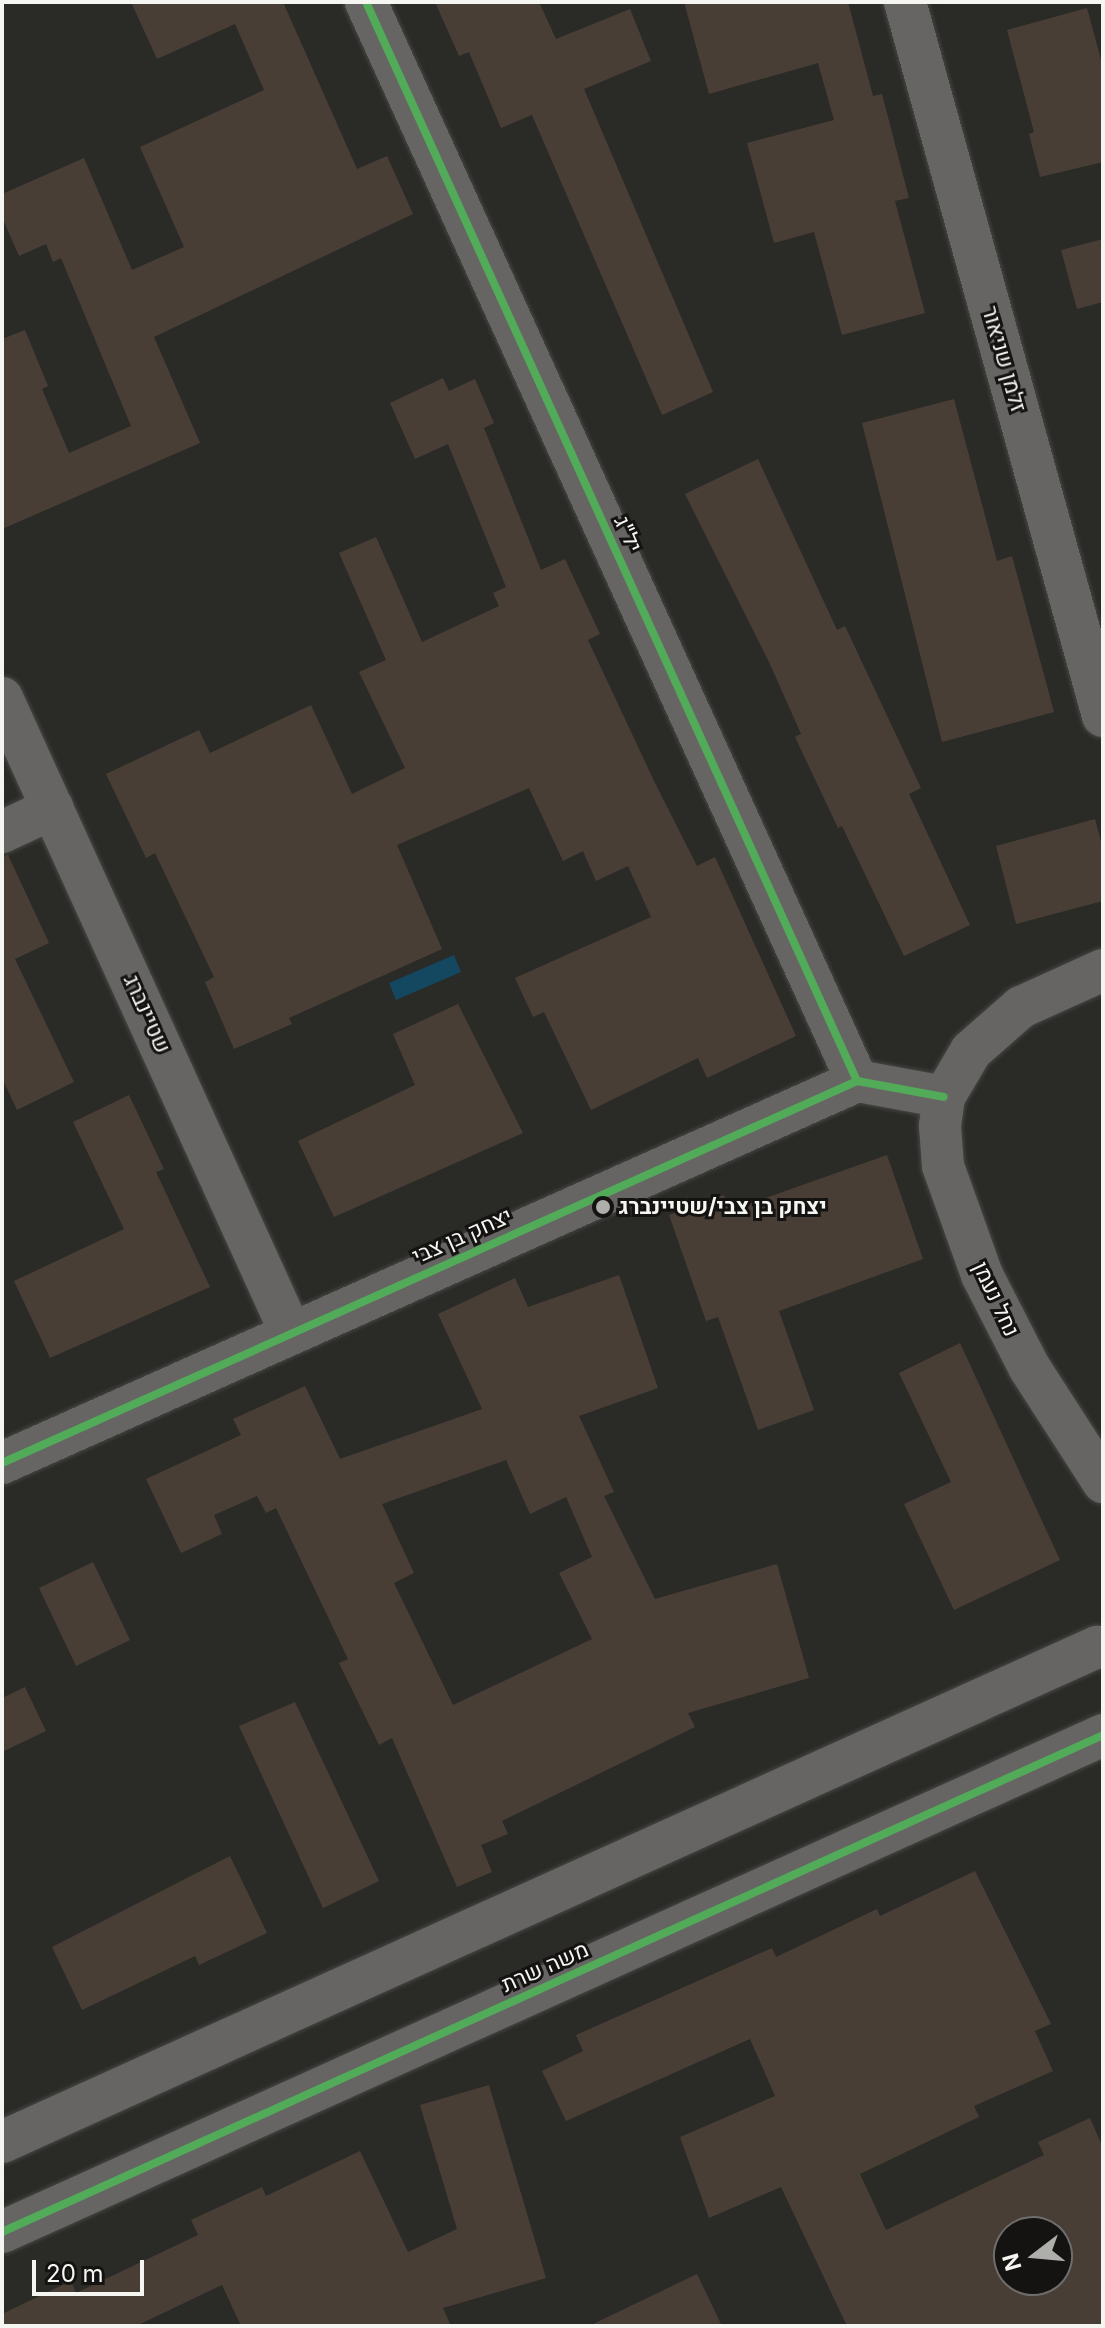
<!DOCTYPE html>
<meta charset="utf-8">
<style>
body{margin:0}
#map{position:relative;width:1105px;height:2328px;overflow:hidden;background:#2a2a27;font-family:Inter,Heebo,sans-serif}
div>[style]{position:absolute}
.water>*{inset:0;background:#134860}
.building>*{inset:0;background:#493e36}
.roads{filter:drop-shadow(0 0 2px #464644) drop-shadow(0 0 2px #464644)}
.minor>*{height:42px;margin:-21px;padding:0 21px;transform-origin:21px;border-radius:21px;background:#666564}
.cycleway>*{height:8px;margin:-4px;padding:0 4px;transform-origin:4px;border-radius:4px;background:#51ab58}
.dots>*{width:22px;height:22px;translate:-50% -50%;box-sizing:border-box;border:4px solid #141311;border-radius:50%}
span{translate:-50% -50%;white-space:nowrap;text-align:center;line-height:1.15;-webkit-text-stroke:6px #141311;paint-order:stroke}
.street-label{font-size:22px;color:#f5f5f2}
.poi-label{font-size:22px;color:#f5f5f2;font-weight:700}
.left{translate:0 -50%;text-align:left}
.frame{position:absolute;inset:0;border:4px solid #f5f5f2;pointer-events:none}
.north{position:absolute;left:993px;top:2216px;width:80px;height:80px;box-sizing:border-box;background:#141311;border:2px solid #6e6d6b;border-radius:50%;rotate:254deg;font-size:22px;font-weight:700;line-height:32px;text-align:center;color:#f5f5f2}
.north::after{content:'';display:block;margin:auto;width:28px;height:36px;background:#aeaeab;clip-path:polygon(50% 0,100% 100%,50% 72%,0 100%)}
.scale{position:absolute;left:32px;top:2260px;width:112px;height:36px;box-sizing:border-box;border:4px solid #f5f5f2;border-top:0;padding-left:10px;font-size:24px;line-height:28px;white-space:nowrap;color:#f5f5f2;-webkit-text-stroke:6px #141311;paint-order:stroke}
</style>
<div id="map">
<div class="water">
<i style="clip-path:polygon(454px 955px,461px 972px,396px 1000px,389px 983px)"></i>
</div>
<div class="building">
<i style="clip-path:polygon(131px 2px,283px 2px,357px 169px,387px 156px,413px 214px,154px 337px,200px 443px,2px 529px,2px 339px,25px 330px,48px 386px,42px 389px,69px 453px,131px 426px,61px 258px,53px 262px,46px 244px,19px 256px,2px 217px,2px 194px,84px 158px,132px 270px,184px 247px,140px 147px,264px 90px,235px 24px,157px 59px)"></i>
<i style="clip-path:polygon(435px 2px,539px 2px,556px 39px,630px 9px,651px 61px,584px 89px,713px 392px,662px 415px,532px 115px,501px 128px,469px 52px,459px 56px)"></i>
<i style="clip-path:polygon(684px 2px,848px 2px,873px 96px,882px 94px,909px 198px,895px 201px,925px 313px,842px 335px,814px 232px,774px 243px,747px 143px,834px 120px,818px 63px,709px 94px)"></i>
<i style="clip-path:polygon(1087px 8px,1103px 67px,1103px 162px,1040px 177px,1029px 134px,1034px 132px,1007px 30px)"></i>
<i style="clip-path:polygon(1103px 239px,1103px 302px,1077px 309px,1061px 250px)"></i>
<i style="clip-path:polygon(443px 378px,449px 391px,475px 379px,494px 423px,484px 428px,541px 570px,565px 559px,600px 634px,588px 640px,655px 783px,697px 866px,715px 857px,796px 1036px,707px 1078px,698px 1058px,591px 1110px,544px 1012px,533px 1017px,515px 978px,651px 917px,628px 866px,596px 881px,583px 851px,563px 861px,529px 788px,397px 845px,442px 949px,289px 1018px,292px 1024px,234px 1049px,205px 982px,214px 977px,155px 853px,146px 858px,106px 774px,199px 730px,210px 753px,311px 705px,352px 794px,405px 768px,359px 672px,386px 660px,339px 553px,376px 537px,422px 642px,499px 606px,493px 593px,506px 587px,448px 444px,415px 459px,390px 403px)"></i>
<i style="clip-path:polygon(954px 399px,997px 561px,1012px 556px,1054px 712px,942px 742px,862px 423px)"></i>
<i style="clip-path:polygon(758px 459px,837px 630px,845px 626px,921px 788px,909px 794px,970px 925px,904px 956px,842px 826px,838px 828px,795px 737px,801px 734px,769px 662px,685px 494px)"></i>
<i style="clip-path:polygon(1095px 819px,1103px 849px,1103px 901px,1016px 924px,996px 846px)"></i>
<i style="clip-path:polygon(8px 855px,49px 943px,15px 959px,74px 1082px,17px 1110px,2px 1078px,2px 856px)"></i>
<i style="clip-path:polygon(458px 1004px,523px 1133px,334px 1217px,298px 1141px,415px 1085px,393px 1034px)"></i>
<i style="clip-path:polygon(129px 1095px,164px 1169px,156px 1172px,210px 1287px,50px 1358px,14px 1281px,124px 1229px,73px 1122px)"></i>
<i style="clip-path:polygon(887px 1155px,923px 1259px,779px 1311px,814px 1410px,758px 1430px,718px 1317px,706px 1321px,669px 1215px,724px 1195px,729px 1211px)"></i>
<i style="clip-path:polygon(evenodd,619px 1275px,658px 1388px,579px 1416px,614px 1492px,604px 1496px,655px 1599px,777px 1564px,809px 1678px,688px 1713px,695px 1727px,502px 1821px,508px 1834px,481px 1845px,492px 1872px,457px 1887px,392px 1738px,379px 1745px,339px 1663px,348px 1659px,276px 1508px,266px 1513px,257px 1496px,214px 1515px,222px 1534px,181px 1553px,146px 1479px,241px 1435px,233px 1419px,305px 1386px,340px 1459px,482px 1409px,438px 1314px,515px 1278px,528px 1307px,619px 1275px,506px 1460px,530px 1514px,566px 1497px,592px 1557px,559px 1573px,592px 1639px,453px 1705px,394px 1583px,414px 1573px,382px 1504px,506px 1460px)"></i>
<i style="clip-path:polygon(960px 1343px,1060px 1560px,954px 1610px,904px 1504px,951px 1482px,899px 1373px)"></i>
<i style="clip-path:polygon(93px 1562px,130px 1640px,76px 1666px,39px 1588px)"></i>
<i style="clip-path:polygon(25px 1687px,46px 1731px,2px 1752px,2px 1698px)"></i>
<i style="clip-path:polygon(295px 1702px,379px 1881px,323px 1908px,239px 1726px)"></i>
<i style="clip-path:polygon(230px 1856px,267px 1933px,199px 1965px,195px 1956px,82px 2010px,52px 1947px)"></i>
<i style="clip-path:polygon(evenodd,975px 1871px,1051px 2024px,1035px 2031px,1053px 2071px,974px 2106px,979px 2117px,860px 2174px,886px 2230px,1044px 2155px,1038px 2142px,1090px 2118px,1103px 2148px,1103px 2326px,847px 2326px,781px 2187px,709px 2218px,680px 2137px,775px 2096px,750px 2039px,566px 2121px,542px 2071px,583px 2051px,576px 2035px,772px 1948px,776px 1957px,877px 1909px,880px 1916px,975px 1871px,1009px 2232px,1057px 2232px,1057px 2280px,1009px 2280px,1009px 2232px)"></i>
<i style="clip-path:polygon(489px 2085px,546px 2278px,443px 2308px,451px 2326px,241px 2326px,222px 2285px,136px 2326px,2px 2326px,2px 2314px,71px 2281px,76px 2293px,198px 2235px,191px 2220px,262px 2187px,266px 2196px,360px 2151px,408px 2252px,457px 2229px,420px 2105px)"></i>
<i style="clip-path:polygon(697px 2274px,722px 2326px,589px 2326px)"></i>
</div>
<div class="roads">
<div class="minor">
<i style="left:366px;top:2px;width:1185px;rotate:65.53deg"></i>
<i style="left:905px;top:2px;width:741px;rotate:74.5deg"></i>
<i style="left:2px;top:698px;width:695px;rotate:65.54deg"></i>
<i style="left:2px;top:832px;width:56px;rotate:-25.2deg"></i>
<i style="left:1103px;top:970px;width:90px;rotate:155.7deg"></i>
<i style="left:1021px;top:1007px;width:67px;rotate:138.7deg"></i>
<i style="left:971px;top:1051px;width:53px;rotate:120.4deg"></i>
<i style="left:944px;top:1097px;width:29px;rotate:98deg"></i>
<i style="left:940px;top:1126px;width:40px;rotate:85.7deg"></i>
<i style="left:943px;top:1166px;width:116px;rotate:70.3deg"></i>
<i style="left:982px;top:1275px;width:103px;rotate:62.9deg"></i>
<i style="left:1029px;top:1367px;width:137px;rotate:57.2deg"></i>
<i style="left:2px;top:1463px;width:936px;rotate:-24.07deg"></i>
<i style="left:857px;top:1081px;width:88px;rotate:10.4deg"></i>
<i style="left:2px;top:2142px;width:1202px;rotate:-24.33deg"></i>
<i style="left:2px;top:2232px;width:1208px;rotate:-24.29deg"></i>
</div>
</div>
<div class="cycleway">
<i style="left:366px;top:2px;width:1185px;rotate:65.53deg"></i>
<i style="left:2px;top:1463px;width:936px;rotate:-24.07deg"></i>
<i style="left:857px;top:1081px;width:88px;rotate:10.4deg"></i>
<i style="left:2px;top:2232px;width:1208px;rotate:-24.29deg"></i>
</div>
<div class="dots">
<i style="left:603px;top:1207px;background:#aeaeab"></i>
</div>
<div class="street-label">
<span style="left:1004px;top:359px;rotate:74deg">זלמן שניאור</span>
<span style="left:628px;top:534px;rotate:66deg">יל"ג</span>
<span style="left:147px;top:1014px;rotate:66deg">שטיינברג</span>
<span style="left:462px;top:1236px;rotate:-24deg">יצחק בן צבי</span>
<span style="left:996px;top:1299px;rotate:65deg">נחל נעמן</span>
<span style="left:545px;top:1967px;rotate:-24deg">משה שרת</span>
</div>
<div class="poi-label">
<span class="left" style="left:619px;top:1207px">יצחק בן צבי/שטיינברג</span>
</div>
<div class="frame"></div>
<div class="north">N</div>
<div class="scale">20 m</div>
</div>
